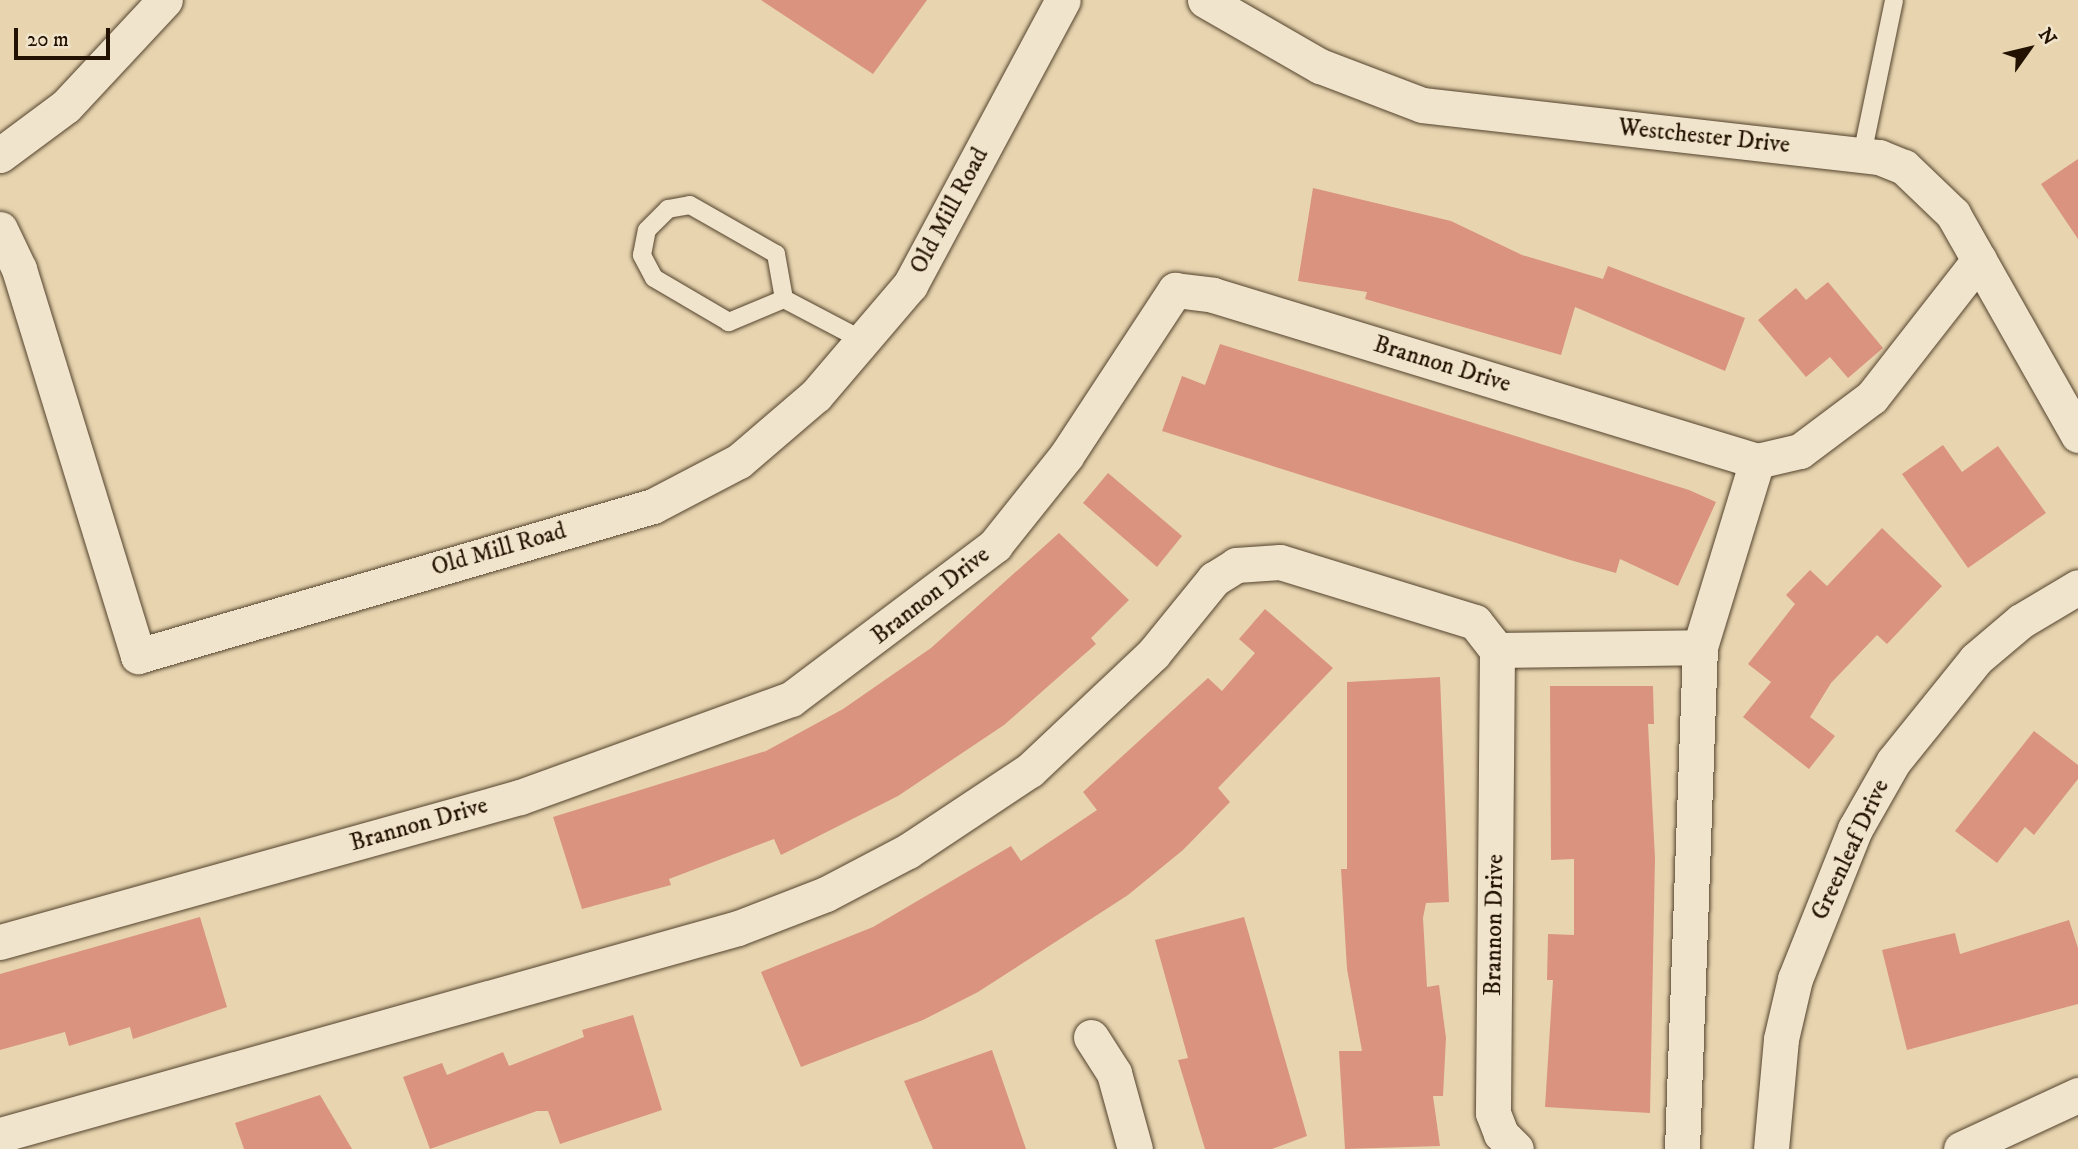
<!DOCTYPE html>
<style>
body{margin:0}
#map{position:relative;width:2078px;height:1149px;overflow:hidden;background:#e8d5b0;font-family:"IM FELL DW Pica",serif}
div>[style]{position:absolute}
.building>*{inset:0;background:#d9937f}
.roads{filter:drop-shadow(0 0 2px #54432d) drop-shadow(0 0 2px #54432d)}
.service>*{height:18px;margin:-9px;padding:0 9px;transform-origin:9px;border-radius:9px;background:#f0e4cc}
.minor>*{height:35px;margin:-17.5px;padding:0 17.5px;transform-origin:17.5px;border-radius:17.5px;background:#f0e4cc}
span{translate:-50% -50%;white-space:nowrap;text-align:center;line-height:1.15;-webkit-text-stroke:6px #f0e4cc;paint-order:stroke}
.street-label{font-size:24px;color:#231201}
.north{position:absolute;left:1994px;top:14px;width:70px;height:70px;-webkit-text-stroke:5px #f0e4cc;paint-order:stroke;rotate:56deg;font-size:19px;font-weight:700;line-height:28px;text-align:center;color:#231201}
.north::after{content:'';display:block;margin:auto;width:24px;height:32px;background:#231201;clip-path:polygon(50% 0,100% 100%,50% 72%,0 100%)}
.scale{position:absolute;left:14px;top:28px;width:96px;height:32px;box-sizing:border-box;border:4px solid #231201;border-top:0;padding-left:9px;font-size:21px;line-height:24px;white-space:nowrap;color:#231201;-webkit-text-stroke:5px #f0e4cc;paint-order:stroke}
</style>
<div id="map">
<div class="building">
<i style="clip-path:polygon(761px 0,927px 0,873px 74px)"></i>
<i style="clip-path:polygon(2078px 159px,2078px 239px,2041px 184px)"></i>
<i style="clip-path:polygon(1313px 188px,1451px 221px,1522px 255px,1603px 279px,1608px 266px,1745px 318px,1725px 371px,1575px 307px,1561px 355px,1365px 299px,1367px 292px,1298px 281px)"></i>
<i style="clip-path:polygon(1828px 282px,1883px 348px,1848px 378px,1830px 357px,1806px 377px,1758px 320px,1796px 288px,1806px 300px)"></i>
<i style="clip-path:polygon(1220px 344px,1689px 490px,1716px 502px,1678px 586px,1620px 559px,1616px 573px,1570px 560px,1162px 431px,1182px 376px,1205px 385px)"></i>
<i style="clip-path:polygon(1943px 445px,1962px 472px,1998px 446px,2046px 513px,1968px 568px,1902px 474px)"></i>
<i style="clip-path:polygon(1108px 473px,1182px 536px,1157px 567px,1083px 503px)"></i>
<i style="clip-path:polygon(1882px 528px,1942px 586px,1887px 644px,1877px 635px,1831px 683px,1810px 717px,1835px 736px,1809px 769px,1743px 717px,1771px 682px,1748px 664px,1795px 604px,1786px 595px,1810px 570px,1827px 586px)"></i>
<i style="clip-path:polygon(1059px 533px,1129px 600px,1091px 638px,1096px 644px,1004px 725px,898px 796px,781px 855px,774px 839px,669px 879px,671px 885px,582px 909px,553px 817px,766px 751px,843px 709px,931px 648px)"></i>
<i style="clip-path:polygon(1265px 609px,1333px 668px,1218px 788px,1230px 802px,1183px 850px,1128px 895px,978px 992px,923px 1020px,801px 1067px,761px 972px,873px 927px,1011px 846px,1021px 861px,1097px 810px,1083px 792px,1208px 678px,1222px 691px,1255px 653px,1239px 639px)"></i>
<i style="clip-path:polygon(1440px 677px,1449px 902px,1426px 903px,1423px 918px,1427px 987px,1439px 985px,1446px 1038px,1443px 1096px,1433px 1096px,1440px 1146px,1345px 1149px,1339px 1051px,1362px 1051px,1347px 969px,1341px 869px,1347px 869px,1347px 682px)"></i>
<i style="clip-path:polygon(1550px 686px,1653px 686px,1654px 724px,1648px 724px,1655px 858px,1650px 1113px,1545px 1107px,1553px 980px,1547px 980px,1548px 934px,1574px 935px,1574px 859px,1551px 860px)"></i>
<i style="clip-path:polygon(2034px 731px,2078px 765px,2078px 779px,2034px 835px,2025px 827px,1997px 863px,1955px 831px)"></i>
<i style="clip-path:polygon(200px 917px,227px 1007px,133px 1039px,130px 1027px,69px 1046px,65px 1032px,0 1050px,0 974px)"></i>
<i style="clip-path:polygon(1244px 917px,1307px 1136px,1272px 1149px,1205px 1149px,1178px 1060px,1188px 1058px,1155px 940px)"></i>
<i style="clip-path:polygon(2069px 920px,2078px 948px,2078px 1004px,1907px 1050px,1882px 950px,1955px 933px,1960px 954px)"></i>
<i style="clip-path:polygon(633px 1015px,662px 1110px,560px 1144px,548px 1111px,537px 1111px,430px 1149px,403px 1077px,442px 1063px,447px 1075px,503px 1052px,509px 1066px,584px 1037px,582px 1030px)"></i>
<i style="clip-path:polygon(992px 1050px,1026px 1149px,933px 1149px,904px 1081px)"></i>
<i style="clip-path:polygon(320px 1095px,352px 1149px,244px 1149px,235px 1123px)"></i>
</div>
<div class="roads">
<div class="service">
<i style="left:1862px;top:155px;width:158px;rotate:-78.3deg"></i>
<i style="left:690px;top:205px;width:99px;rotate:29.7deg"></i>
<i style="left:776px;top:254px;width:46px;rotate:79.9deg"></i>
<i style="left:784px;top:299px;width:60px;rotate:157.3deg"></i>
<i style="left:729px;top:322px;width:87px;rotate:-149.6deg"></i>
<i style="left:654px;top:278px;width:26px;rotate:-118deg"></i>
<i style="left:642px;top:255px;width:25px;rotate:-79deg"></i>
<i style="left:647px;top:230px;width:30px;rotate:-45deg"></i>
<i style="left:668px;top:209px;width:22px;rotate:-10deg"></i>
<i style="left:784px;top:299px;width:93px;rotate:27.7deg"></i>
</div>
<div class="minor">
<i style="left:1205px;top:0;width:133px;rotate:29.9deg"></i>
<i style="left:1320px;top:66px;width:109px;rotate:20.9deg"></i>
<i style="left:1422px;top:105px;width:460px;rotate:6.5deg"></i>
<i style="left:1879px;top:157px;width:27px;rotate:22deg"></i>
<i style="left:1904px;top:167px;width:68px;rotate:43.8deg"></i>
<i style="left:1953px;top:214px;width:254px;rotate:60.5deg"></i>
<i style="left:0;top:155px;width:82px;rotate:-36.6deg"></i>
<i style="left:66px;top:106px;width:145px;rotate:-47deg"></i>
<i style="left:0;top:229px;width:44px;rotate:64.6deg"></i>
<i style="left:19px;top:269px;width:405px;rotate:72.9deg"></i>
<i style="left:138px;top:656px;width:536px;rotate:-16.24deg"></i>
<i style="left:653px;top:506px;width:97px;rotate:-27.6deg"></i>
<i style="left:739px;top:461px;width:101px;rotate:-40.6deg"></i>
<i style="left:816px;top:395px;width:145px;rotate:-49.5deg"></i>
<i style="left:910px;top:285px;width:323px;rotate:-61.8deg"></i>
<i style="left:1497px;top:650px;width:463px;rotate:90.5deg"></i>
<i style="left:1493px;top:1113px;width:22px;rotate:69deg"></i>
<i style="left:1501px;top:1134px;width:21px;rotate:45deg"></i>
<i style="left:0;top:942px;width:540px;rotate:-15.58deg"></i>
<i style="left:520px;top:797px;width:288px;rotate:-19.9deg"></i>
<i style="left:791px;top:699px;width:256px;rotate:-37deg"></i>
<i style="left:995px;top:545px;width:114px;rotate:-51.4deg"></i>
<i style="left:1066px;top:456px;width:199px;rotate:-56.7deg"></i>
<i style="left:1175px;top:290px;width:38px;rotate:7deg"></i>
<i style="left:1213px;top:295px;width:569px;rotate:16.97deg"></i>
<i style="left:1757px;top:461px;width:44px;rotate:-13.1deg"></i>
<i style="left:1800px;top:451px;width:90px;rotate:-36.9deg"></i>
<i style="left:1872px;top:397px;width:174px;rotate:-52deg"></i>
<i style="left:1091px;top:1037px;width:43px;rotate:57.4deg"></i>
<i style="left:1114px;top:1073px;width:79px;rotate:74.6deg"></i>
<i style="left:0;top:1135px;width:766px;rotate:-15.67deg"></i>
<i style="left:738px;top:928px;width:94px;rotate:-21.1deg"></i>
<i style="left:826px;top:894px;width:93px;rotate:-27.7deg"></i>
<i style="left:908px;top:851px;width:146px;rotate:-33.6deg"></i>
<i style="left:1030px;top:770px;width:169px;rotate:-43.3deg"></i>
<i style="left:1153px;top:654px;width:97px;rotate:-50.9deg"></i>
<i style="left:1214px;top:579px;width:26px;rotate:-32deg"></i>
<i style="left:1236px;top:565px;width:44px;rotate:-3.9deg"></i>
<i style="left:1280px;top:562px;width:204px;rotate:17.1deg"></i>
<i style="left:1475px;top:622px;width:36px;rotate:52deg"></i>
<i style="left:1497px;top:650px;width:203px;rotate:-0.8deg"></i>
<i style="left:1682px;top:1149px;width:502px;rotate:-87.95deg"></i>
<i style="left:1700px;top:647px;width:195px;rotate:-73deg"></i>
<i style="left:1771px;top:1149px;width:110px;rotate:-84.8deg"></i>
<i style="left:1781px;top:1039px;width:62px;rotate:-76.9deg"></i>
<i style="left:1795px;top:979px;width:162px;rotate:-68.2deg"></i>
<i style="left:1855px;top:829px;width:77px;rotate:-60.4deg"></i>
<i style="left:1893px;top:762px;width:132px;rotate:-51.1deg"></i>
<i style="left:1976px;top:659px;width:59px;rotate:-40.2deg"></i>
<i style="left:2021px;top:621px;width:66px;rotate:-30.8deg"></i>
<i style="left:1961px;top:1149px;width:129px;rotate:-24.8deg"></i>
</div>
</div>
<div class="street-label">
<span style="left:1704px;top:137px;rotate:6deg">Westchester Drive</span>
<span style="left:950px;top:211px;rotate:-62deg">Old Mill Road</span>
<span style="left:1442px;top:365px;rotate:17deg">Brannon Drive</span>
<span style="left:499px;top:550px;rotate:-16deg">Old Mill Road</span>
<span style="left:931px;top:596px;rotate:-38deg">Brannon Drive</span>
<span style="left:419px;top:825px;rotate:-16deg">Brannon Drive</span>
<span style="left:1851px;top:850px;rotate:-65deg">Greenleaf Drive</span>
<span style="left:1495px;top:925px;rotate:-89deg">Brannon Drive</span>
</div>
<div class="north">N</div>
<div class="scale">20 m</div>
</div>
